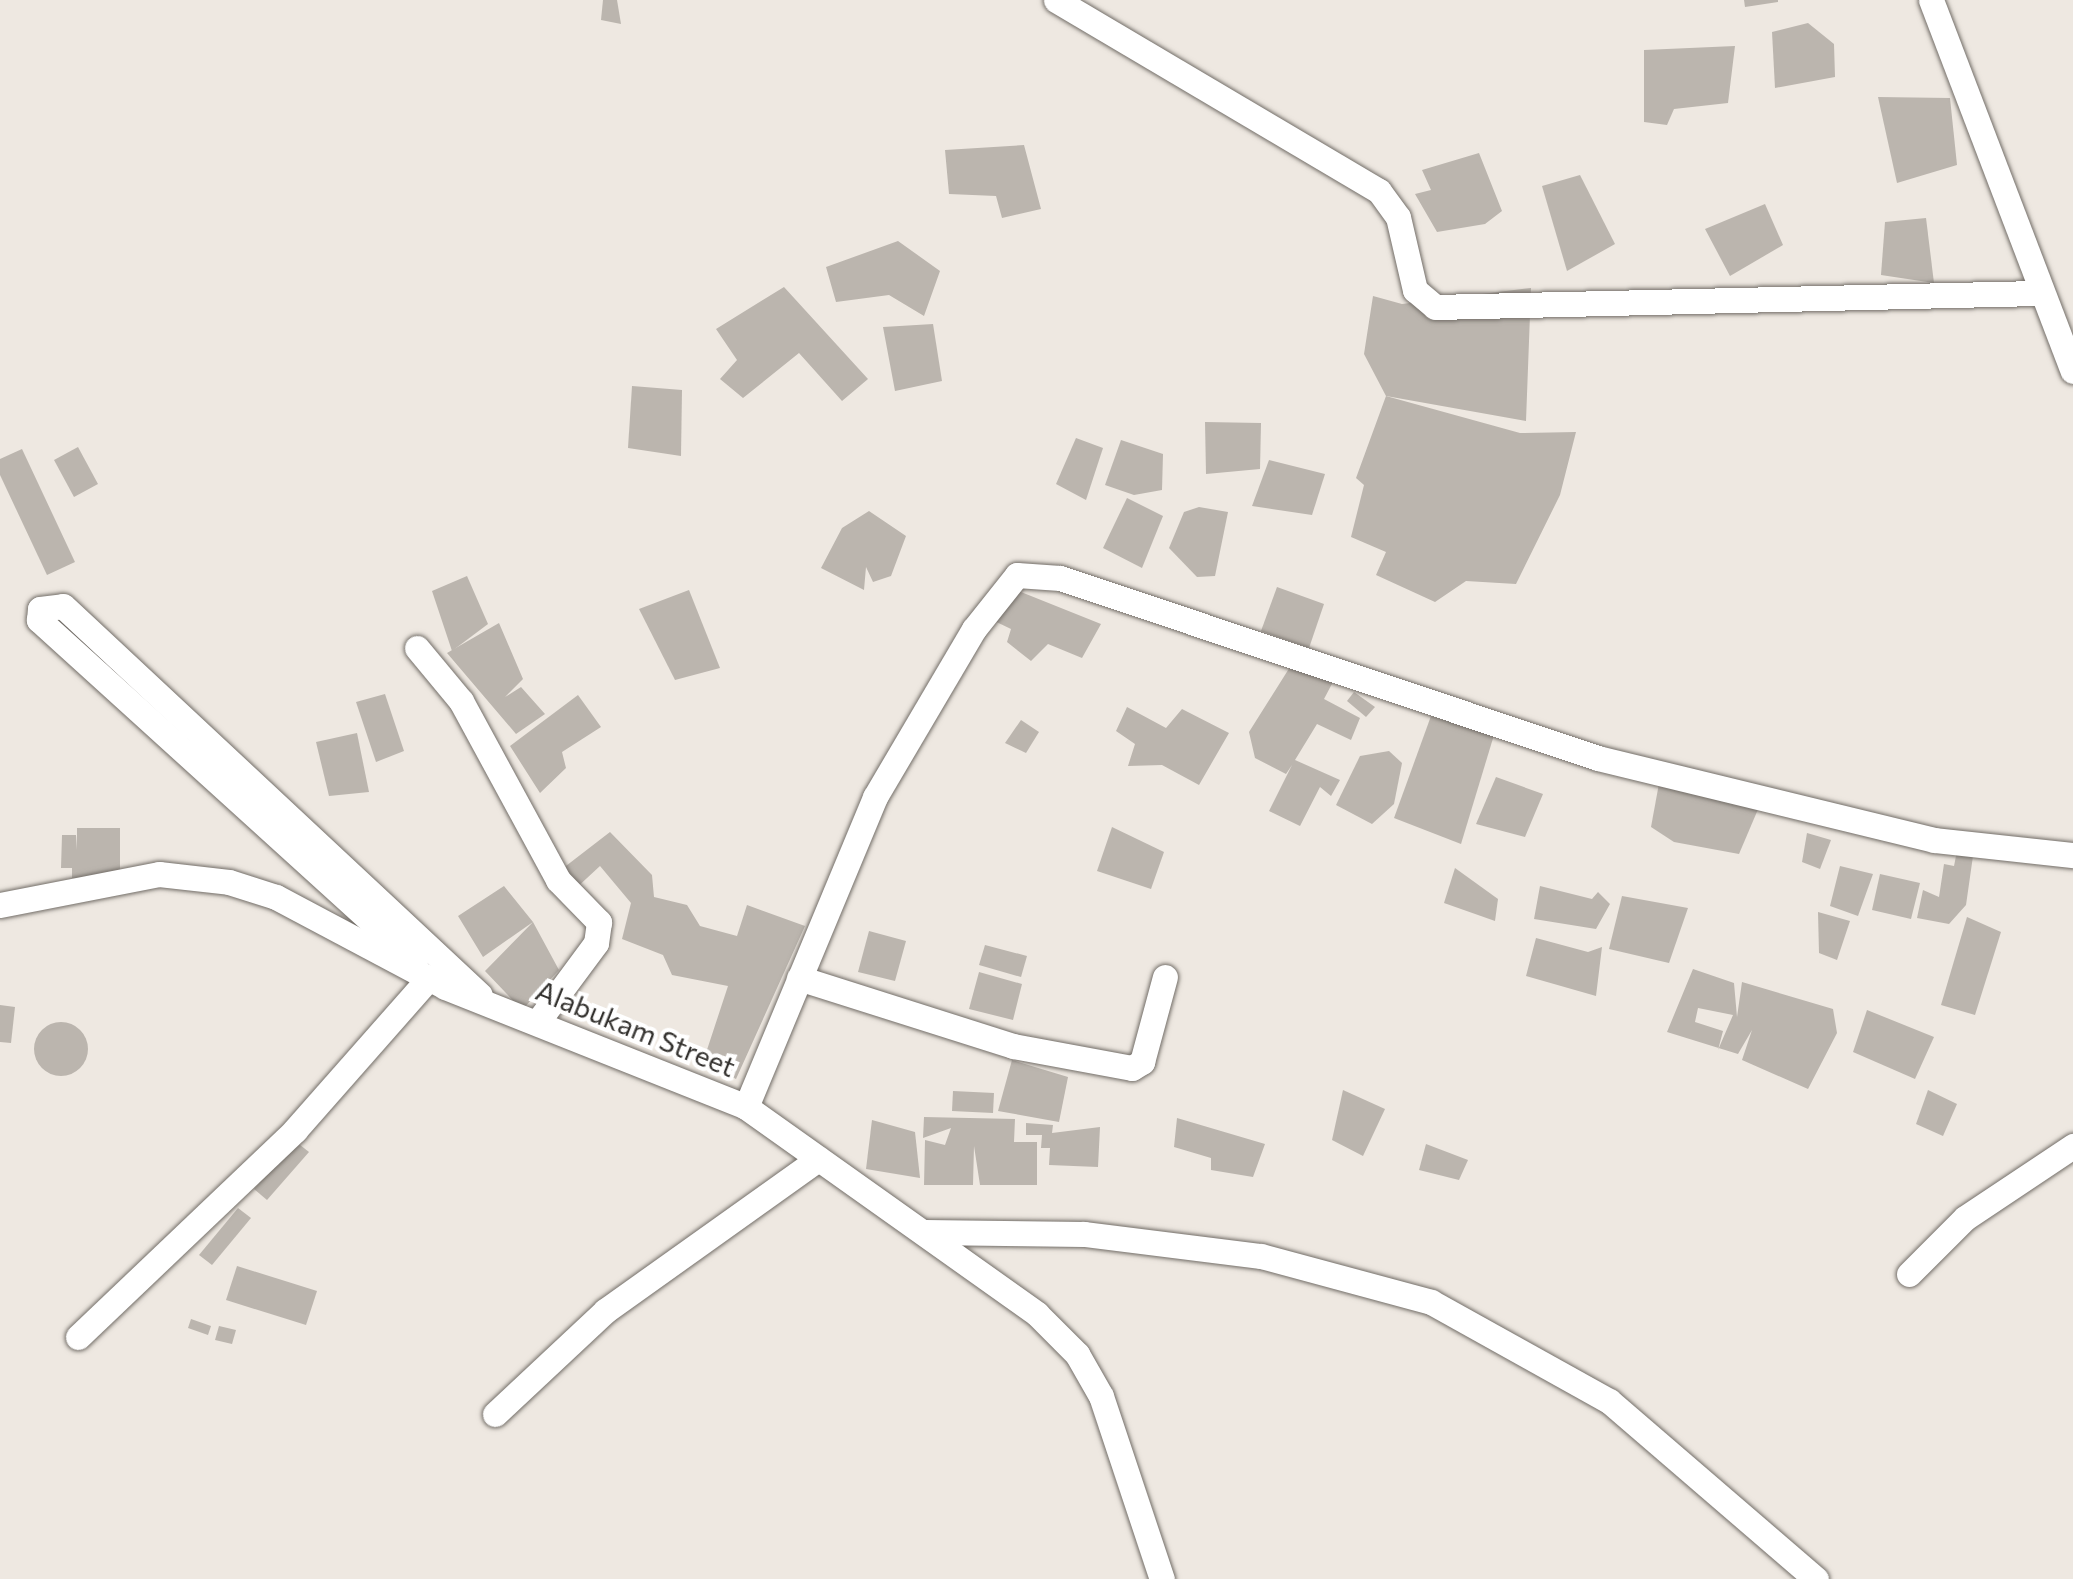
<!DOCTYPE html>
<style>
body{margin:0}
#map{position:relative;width:2073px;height:1579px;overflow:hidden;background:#eee8e1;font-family:Commissioner,sans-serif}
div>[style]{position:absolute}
.building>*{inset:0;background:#bbb5ae}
.round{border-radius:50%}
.roads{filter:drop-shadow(0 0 2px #726d67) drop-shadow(0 0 2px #726d67)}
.minor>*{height:25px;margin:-12.5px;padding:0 12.5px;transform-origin:12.5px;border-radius:12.5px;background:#fff}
span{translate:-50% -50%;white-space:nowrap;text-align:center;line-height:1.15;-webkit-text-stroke:8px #fff;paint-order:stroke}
.street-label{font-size:28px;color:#33312e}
</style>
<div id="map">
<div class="building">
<i style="clip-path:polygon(603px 0,617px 0,621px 24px,601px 20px)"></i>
<i style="clip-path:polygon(1744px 0,1778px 0,1778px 2px,1745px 7px)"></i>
<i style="clip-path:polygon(1808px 23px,1834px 44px,1835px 77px,1775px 88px,1772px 32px)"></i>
<i style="clip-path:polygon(1735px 46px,1728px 103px,1674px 109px,1667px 125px,1644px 122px,1644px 50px)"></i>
<i style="clip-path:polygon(1878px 97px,1950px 98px,1957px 165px,1897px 183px)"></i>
<i style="clip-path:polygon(1024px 145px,1041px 209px,1002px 218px,996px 196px,949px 194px,945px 150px)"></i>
<i style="clip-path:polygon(1479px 153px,1502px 211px,1485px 224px,1437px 232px,1415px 194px,1431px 190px,1422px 170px)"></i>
<i style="clip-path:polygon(1580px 175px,1615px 244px,1567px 271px,1542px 186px)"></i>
<i style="clip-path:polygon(1765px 204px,1783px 245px,1730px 276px,1705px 229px)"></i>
<i style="clip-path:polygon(1926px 218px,1934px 283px,1881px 275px,1885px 222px)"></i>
<i style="clip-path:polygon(898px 241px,940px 271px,924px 316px,889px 295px,836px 302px,826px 267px)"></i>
<i style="clip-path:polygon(784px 287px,868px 379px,842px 401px,799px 353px,743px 398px,720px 379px,737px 360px,716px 329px)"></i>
<i style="clip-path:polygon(1531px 288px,1526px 421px,1386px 396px,1364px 354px,1373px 296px,1402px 304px)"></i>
<i style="clip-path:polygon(933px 324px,942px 381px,895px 391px,883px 327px)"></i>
<i style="clip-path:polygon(632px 386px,682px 390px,681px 456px,628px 448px)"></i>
<i style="clip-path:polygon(1386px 396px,1520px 433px,1576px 432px,1560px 495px,1516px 584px,1466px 581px,1435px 602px,1376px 575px,1386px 552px,1351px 537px,1364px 485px,1356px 478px)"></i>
<i style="clip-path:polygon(1205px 422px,1261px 423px,1260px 469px,1206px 474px)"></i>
<i style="clip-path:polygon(1076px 438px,1103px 448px,1086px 500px,1056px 484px)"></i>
<i style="clip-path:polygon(1121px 440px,1163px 454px,1162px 490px,1134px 495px,1105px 485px)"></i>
<i style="clip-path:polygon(78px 447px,98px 484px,74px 497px,54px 460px)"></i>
<i style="clip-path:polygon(22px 449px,75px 562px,47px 575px,0 475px,0 459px)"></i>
<i style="clip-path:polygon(1269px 460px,1325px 474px,1312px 515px,1252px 506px)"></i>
<i style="clip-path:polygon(1127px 498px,1163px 516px,1142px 568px,1103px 548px)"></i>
<i style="clip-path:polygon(1199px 507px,1228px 512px,1215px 576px,1197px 577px,1169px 548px,1184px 512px)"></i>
<i style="clip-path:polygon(869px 511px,906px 536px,891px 576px,873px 582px,866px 567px,864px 590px,821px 568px,842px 528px)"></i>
<i style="clip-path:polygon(467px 576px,488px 624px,452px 651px,432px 591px)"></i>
<i style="clip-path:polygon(1001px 584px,1101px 624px,1082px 658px,1048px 644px,1031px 661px,1007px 642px,1011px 629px,984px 616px)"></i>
<i style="clip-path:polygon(1277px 587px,1324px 604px,1309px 648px,1261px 631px)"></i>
<i style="clip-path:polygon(689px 590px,720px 668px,675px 680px,639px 609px)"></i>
<i style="clip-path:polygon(499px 623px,523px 679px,505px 697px,521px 687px,545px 714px,516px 734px,447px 653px)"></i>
<i style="clip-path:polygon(1295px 659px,1334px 680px,1324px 699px,1360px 718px,1351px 740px,1317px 724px,1295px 760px,1340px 780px,1331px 796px,1320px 787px,1300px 826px,1269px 811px,1292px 765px,1286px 774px,1255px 758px,1249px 732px)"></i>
<i style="clip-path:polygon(1354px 692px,1375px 707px,1366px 717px,1347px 701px)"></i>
<i style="clip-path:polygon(385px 694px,404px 751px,376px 762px,356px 702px)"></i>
<i style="clip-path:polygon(578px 695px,601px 727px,562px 752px,566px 768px,540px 793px,510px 746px)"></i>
<i style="clip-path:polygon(1127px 707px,1166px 728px,1182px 709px,1229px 733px,1199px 785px,1162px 765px,1128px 766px,1135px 744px,1116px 731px)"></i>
<i style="clip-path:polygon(1431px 716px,1494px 735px,1461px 844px,1394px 818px)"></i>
<i style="clip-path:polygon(1021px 720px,1039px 732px,1026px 753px,1005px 743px)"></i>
<i style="clip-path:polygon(357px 733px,369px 792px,329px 796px,316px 742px)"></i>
<i style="clip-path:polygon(1389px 751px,1402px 763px,1394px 804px,1372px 824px,1336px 805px,1360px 756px)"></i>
<i style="clip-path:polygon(1496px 777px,1543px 794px,1525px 837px,1476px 824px)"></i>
<i style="clip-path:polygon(1660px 778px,1759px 807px,1739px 854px,1674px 842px,1651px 827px)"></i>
<i style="clip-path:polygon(1112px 827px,1164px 852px,1151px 889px,1097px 871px)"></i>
<i style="clip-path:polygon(77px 828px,120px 828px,120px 877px,72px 878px,72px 868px,61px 868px,62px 835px,76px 835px,77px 850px)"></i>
<i style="clip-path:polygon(610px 832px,652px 875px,654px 897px,687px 905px,700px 926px,737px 936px,747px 905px,805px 926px,736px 1079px,703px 1062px,728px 986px,672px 975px,663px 955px,622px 939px,631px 903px,600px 866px,573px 891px,562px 869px)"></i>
<i style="clip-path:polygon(1807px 833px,1831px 840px,1820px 869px,1802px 862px)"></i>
<i style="clip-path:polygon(1958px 846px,1974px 849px,1966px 905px,1949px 924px,1917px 918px,1923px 890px,1939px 897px,1944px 864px,1954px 866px)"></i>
<i style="clip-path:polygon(1840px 866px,1873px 874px,1858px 916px,1830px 906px)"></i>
<i style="clip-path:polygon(1455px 868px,1498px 899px,1495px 921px,1444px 903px)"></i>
<i style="clip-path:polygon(1880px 874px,1920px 883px,1911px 919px,1872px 910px)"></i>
<i style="clip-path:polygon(504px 886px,533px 922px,559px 970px,522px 1010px,485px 971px,533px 922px,483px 957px,458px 916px)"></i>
<i style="clip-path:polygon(1540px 886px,1592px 899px,1598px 892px,1610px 904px,1596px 929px,1534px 919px)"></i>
<i style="clip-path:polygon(1622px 896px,1688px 908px,1669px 963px,1609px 949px)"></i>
<i style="clip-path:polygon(1818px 912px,1850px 921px,1837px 960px,1819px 953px)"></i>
<i style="clip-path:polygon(1967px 917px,2001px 932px,1975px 1015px,1941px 1005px)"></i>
<i style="clip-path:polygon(869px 931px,906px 941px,895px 981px,858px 972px)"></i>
<i style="clip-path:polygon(1536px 938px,1588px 952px,1602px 947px,1596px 996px,1526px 976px)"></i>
<i style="clip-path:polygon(985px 945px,1027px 956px,1021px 977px,979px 965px)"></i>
<i style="clip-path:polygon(evenodd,1693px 969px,1734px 983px,1737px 1017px,1742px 982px,1833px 1009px,1837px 1033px,1808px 1089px,1742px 1060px,1752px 1030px,1738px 1054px,1667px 1032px,1693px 969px,1698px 1008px,1733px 1015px,1718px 1050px,1723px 1031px,1695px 1022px,1698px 1008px)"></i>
<i style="clip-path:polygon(979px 972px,1022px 984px,1013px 1020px,969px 1009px)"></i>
<i style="clip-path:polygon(0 1005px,15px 1007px,11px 1043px,0 1042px)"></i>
<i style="clip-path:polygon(1867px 1010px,1934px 1037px,1915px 1079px,1853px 1052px)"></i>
<i class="round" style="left:34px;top:1022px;width:54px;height:54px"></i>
<i style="clip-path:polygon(1012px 1060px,1068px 1077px,1059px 1122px,998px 1111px)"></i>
<i style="clip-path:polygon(1343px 1090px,1385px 1109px,1363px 1156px,1332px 1140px)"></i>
<i style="clip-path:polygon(1928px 1090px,1957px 1104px,1943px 1136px,1916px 1124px)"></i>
<i style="clip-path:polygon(953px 1091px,994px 1093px,993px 1113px,952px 1111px)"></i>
<i style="clip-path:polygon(924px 1117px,1015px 1119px,1014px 1142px,1037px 1142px,1037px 1185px,980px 1185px,974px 1146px,973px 1185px,924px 1185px,925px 1140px,945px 1145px,951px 1128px,923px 1138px)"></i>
<i style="clip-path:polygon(1177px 1118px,1265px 1144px,1253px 1177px,1211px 1170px,1211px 1158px,1174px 1147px)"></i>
<i style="clip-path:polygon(872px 1120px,915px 1132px,920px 1178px,866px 1169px)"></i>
<i style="clip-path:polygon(1026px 1123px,1053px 1125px,1052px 1133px,1100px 1127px,1098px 1167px,1049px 1165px,1050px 1148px,1041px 1148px,1042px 1135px,1026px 1135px)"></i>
<i style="clip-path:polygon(295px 1141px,309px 1152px,267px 1200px,254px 1189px)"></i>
<i style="clip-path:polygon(1426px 1144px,1468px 1160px,1459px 1180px,1419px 1170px)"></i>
<i style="clip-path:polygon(238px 1208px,251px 1218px,212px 1265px,199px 1255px)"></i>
<i style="clip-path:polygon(237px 1266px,317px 1291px,306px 1325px,226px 1300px)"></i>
<i style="clip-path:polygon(191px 1319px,211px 1326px,208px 1335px,188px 1328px)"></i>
<i style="clip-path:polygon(219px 1326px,236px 1330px,232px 1344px,215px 1340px)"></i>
</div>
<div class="roads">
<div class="minor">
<i style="left:1056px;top:0;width:375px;rotate:30.6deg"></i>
<i style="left:1379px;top:191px;width:32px;rotate:54deg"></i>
<i style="left:1398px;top:217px;width:75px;rotate:76.9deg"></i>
<i style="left:1415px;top:290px;width:26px;rotate:40deg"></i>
<i style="left:1435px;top:307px;width:604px;rotate:-1.33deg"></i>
<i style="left:1931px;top:0;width:397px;rotate:69.1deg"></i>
<i style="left:417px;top:648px;width:69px;rotate:50.3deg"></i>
<i style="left:461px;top:701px;width:204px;rotate:61.5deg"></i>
<i style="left:558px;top:880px;width:59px;rotate:45.7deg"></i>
<i style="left:599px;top:922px;width:21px;rotate:98deg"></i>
<i style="left:596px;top:943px;width:96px;rotate:126.5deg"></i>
<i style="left:0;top:905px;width:162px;rotate:-11deg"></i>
<i style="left:159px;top:874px;width:70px;rotate:6.5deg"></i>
<i style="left:229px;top:882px;width:49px;rotate:17.7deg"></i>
<i style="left:276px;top:897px;width:191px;rotate:28deg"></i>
<i style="left:445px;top:987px;width:324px;rotate:21.7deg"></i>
<i style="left:746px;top:1107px;width:357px;rotate:35.4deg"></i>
<i style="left:1037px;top:1314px;width:57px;rotate:45deg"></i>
<i style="left:1077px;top:1354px;width:48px;rotate:60.3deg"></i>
<i style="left:1101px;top:1396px;width:193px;rotate:71.6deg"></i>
<i style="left:415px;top:961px;width:508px;rotate:-137.79deg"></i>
<i style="left:39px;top:620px;width:11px;rotate:-85deg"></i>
<i style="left:40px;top:609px;width:23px;rotate:-7deg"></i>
<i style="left:63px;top:606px;width:570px;rotate:43.01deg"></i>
<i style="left:799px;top:978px;width:225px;rotate:17.6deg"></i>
<i style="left:1013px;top:1046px;width:121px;rotate:10.5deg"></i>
<i style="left:1132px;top:1068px;width:12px;rotate:-31deg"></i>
<i style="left:1142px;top:1062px;width:88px;rotate:-74.9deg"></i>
<i style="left:746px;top:1107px;width:336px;rotate:-67.4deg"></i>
<i style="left:875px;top:797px;width:195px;rotate:-59.5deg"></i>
<i style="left:974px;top:629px;width:69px;rotate:-51.5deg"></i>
<i style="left:1017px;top:575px;width:43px;rotate:4deg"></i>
<i style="left:1060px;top:578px;width:567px;rotate:18.5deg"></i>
<i style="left:1598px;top:758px;width:346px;rotate:13.7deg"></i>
<i style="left:1934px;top:840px;width:140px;rotate:6.2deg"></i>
<i style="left:925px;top:1232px;width:159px;rotate:0.7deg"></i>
<i style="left:1084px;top:1234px;width:178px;rotate:7.1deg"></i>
<i style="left:1261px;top:1256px;width:176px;rotate:15.1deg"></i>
<i style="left:1431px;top:1302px;width:204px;rotate:29.1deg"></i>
<i style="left:1609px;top:1401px;width:273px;rotate:40.7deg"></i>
<i style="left:1909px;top:1274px;width:79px;rotate:-45deg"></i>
<i style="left:1965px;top:1218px;width:130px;rotate:-33.7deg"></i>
<i style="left:78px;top:1337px;width:300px;rotate:-43.6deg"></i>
<i style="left:295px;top:1130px;width:201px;rotate:-48.6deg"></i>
<i style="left:495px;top:1414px;width:151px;rotate:-43.1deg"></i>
<i style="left:605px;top:1311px;width:262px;rotate:-35.5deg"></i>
</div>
</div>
<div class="street-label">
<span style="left:636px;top:1028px;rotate:22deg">Alabukam Street</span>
</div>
</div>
